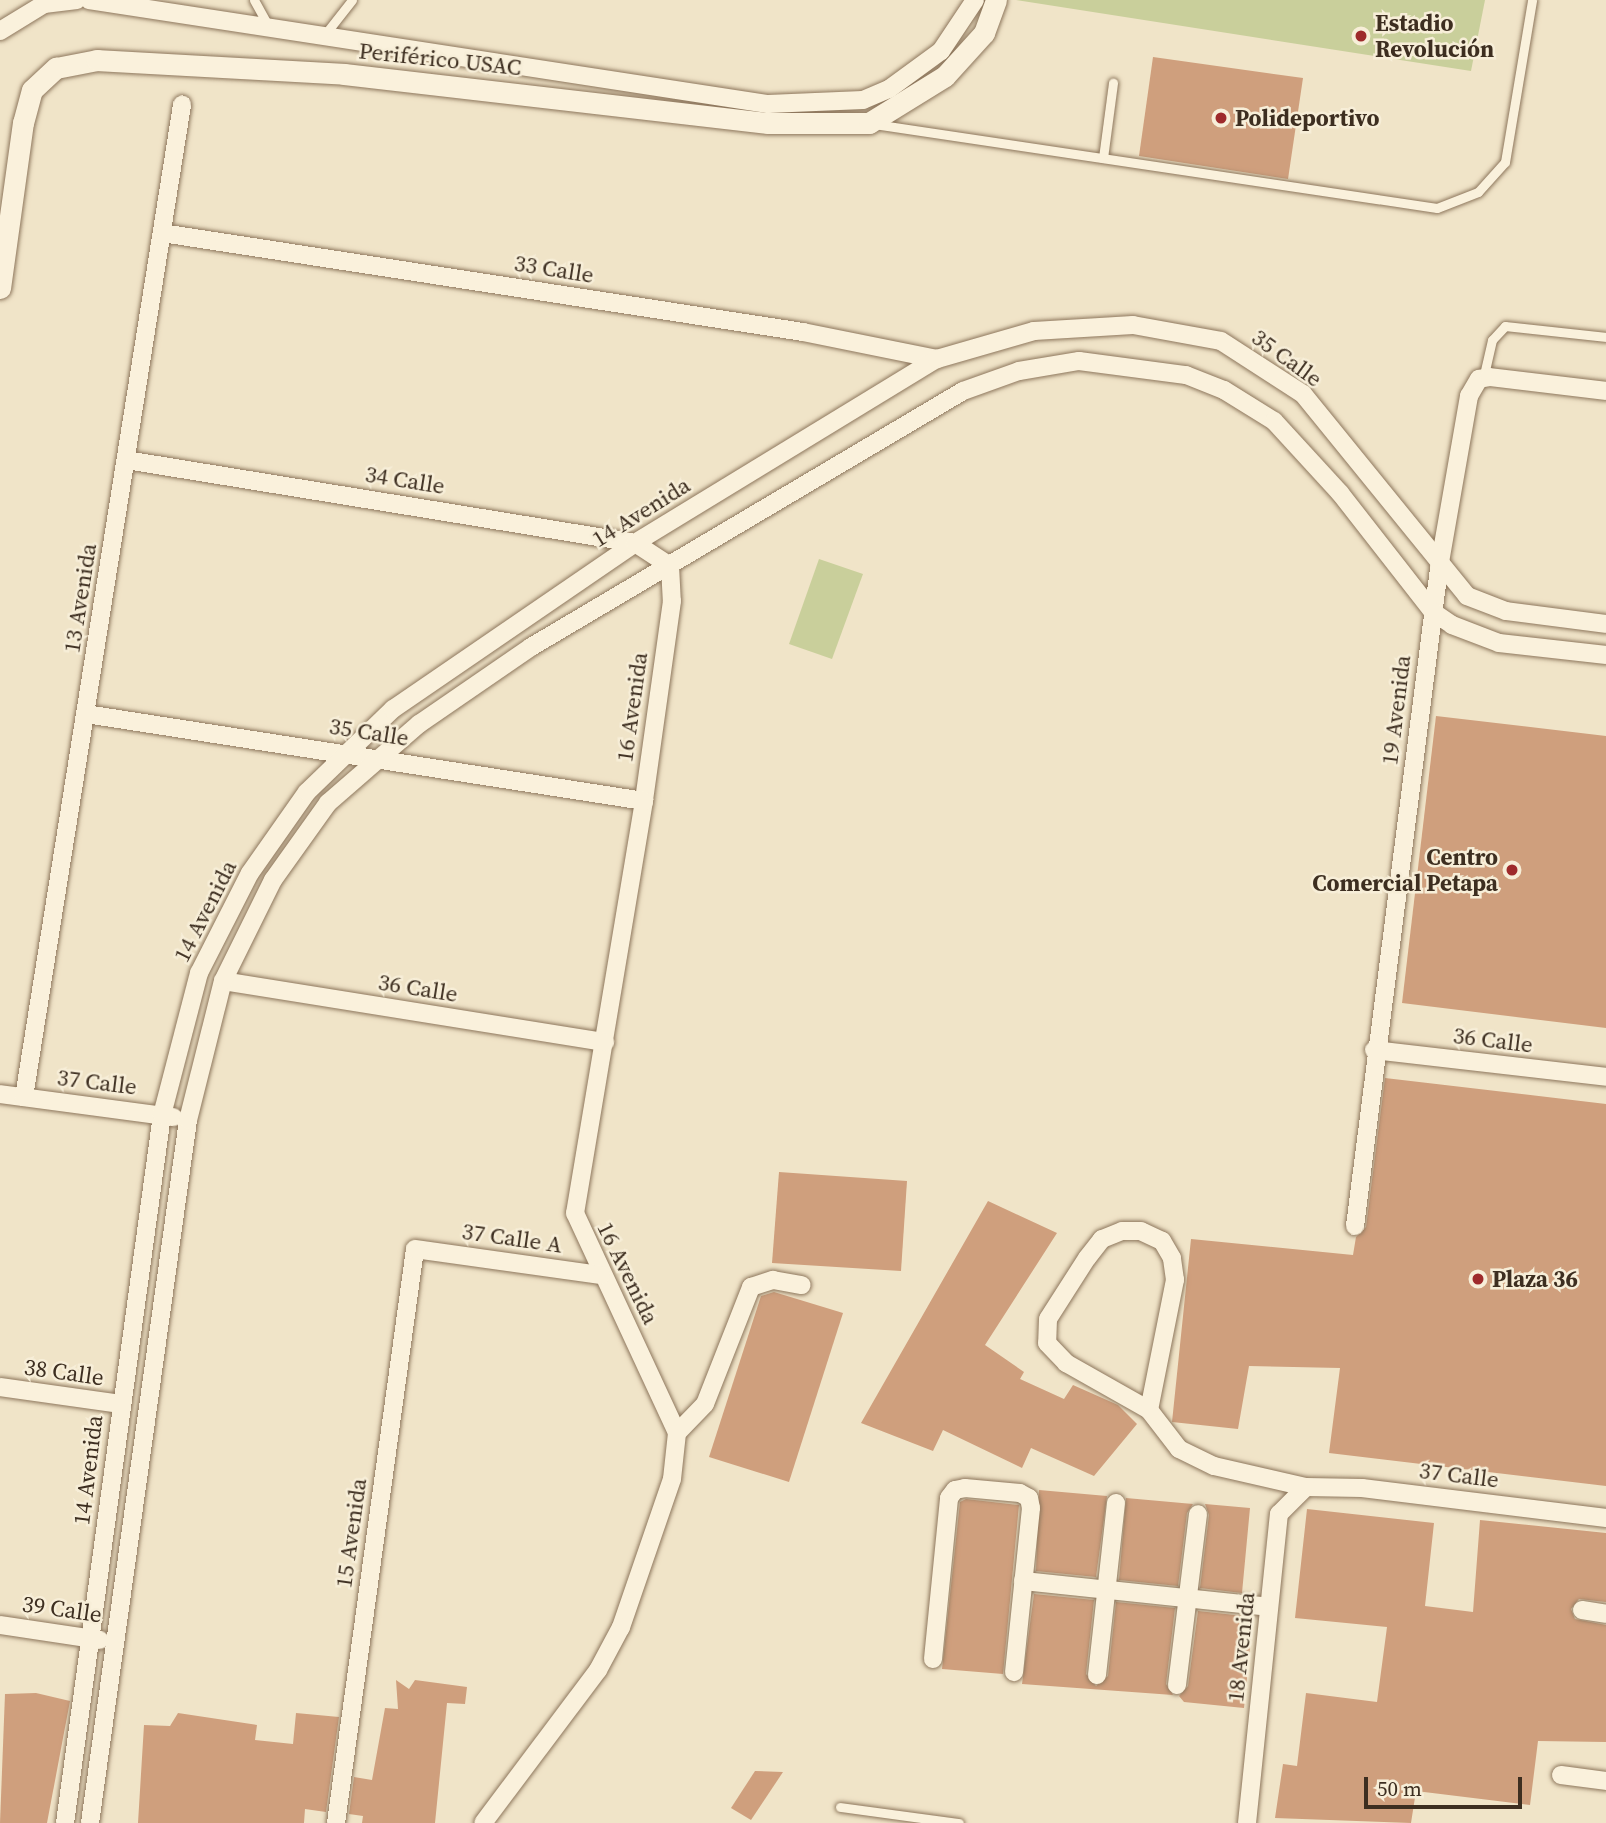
<!DOCTYPE html>
<meta charset="utf-8">
<style>
body{margin:0}
#map{position:relative;width:1606px;height:1823px;overflow:hidden;background:#f0e4c8;font-family:"Source Serif 4",serif}
div>[style]{position:absolute}
.green>*{inset:0;background:#c9cf9b}
.building>*{inset:0;background:#cf9f7d}
.roads{filter:drop-shadow(0 0 2px #8d765c) drop-shadow(0 0 2px #8d765c)}
.service>*{height:9px;margin:-4.5px;padding:0 4.5px;transform-origin:4.5px;border-radius:4.5px;background:#faf1dc}
.minor>*{height:18px;margin:-9px;padding:0 9px;transform-origin:9px;border-radius:9px;background:#faf1dc}
.tertiary>*{height:21px;margin:-10.5px;padding:0 10.5px;transform-origin:10.5px;border-radius:10.5px;background:#faf1dc}
.dots>*{width:19px;height:19px;translate:-50% -50%;box-sizing:border-box;border:4px solid #f7eed8;border-radius:50%}
span{translate:-50% -50%;white-space:nowrap;text-align:center;line-height:1.15;-webkit-text-stroke:5px #f7eed8;paint-order:stroke}
.poi-label{font-size:23px;color:#3d2e20;font-weight:700}
.left{translate:0 -50%;text-align:left}
.right{translate:-100% -50%;text-align:right}
.street-label{font-size:23px;color:#3d2e20}
.scale{position:absolute;left:1364px;top:1777px;width:158px;height:32px;box-sizing:border-box;border:4px solid #3d2e20;border-top:0;padding-left:9px;font-size:21px;line-height:24px;white-space:nowrap;color:#3d2e20;-webkit-text-stroke:5px #f7eed8;paint-order:stroke}
</style>
<div id="map">
<div class="green">
<i style="clip-path:polygon(1016px 0,1485px 0,1471px 71px)"></i>
<i style="clip-path:polygon(819px 559px,863px 574px,832px 659px,789px 644px)"></i>
</div>
<div class="building">
<i style="clip-path:polygon(1153px 57px,1303px 78px,1288px 179px,1139px 156px)"></i>
<i style="clip-path:polygon(1436px 716px,1606px 736px,1606px 1028px,1402px 1003px)"></i>
<i style="clip-path:polygon(1385px 1078px,1606px 1104px,1606px 1486px,1329px 1453px,1340px 1368px,1249px 1366px,1238px 1429px,1172px 1422px,1191px 1239px,1353px 1255px,1356px 1237px,1366px 1227px)"></i>
<i style="clip-path:polygon(779px 1172px,907px 1181px,901px 1271px,772px 1263px)"></i>
<i style="clip-path:polygon(988px 1201px,1057px 1233px,985px 1345px,1024px 1372px,1020px 1379px,1064px 1399px,1073px 1385px,1118px 1405px,1137px 1424px,1094px 1476px,1031px 1448px,1022px 1468px,943px 1430px,933px 1451px,861px 1423px)"></i>
<i style="clip-path:polygon(774px 1292px,843px 1313px,789px 1482px,709px 1457px,761px 1296px)"></i>
<i style="clip-path:polygon(1039px 1490px,1107px 1496px,1096px 1577px,1036px 1571px)"></i>
<i style="clip-path:polygon(1126px 1498px,1193px 1504px,1187px 1513px,1178px 1586px,1119px 1580px)"></i>
<i style="clip-path:polygon(966px 1499px,1019px 1505px,1003px 1674px,942px 1669px,960px 1502px)"></i>
<i style="clip-path:polygon(1205px 1504px,1250px 1508px,1242px 1593px,1200px 1588px,1209px 1515px)"></i>
<i style="clip-path:polygon(1307px 1509px,1434px 1523px,1425px 1606px,1473px 1612px,1480px 1520px,1606px 1533px,1606px 1602px,1579px 1599px,1571px 1609px,1575px 1619px,1606px 1625px,1606px 1742px,1538px 1741px,1530px 1805px,1416px 1791px,1411px 1823px,1275px 1818px,1283px 1764px,1297px 1766px,1306px 1693px,1377px 1702px,1387px 1627px,1295px 1618px)"></i>
<i style="clip-path:polygon(1034px 1594px,1094px 1600px,1086px 1674px,1096px 1686px,1108px 1676px,1116px 1602px,1175px 1608px,1166px 1684px,1173px 1695px,1022px 1684px)"></i>
<i style="clip-path:polygon(1198px 1611px,1253px 1617px,1244px 1708px,1184px 1702px,1179px 1696px,1188px 1686px)"></i>
<i style="clip-path:polygon(396px 1680px,409px 1689px,415px 1680px,467px 1687px,465px 1704px,447px 1703px,435px 1823px,362px 1823px,363px 1816px,349px 1814px,354px 1777px,372px 1780px,385px 1708px,398px 1709px)"></i>
<i style="clip-path:polygon(36px 1693px,70px 1701px,47px 1823px,0 1823px,5px 1694px)"></i>
<i style="clip-path:polygon(178px 1713px,257px 1725px,255px 1740px,293px 1744px,296px 1713px,339px 1717px,326px 1812px,305px 1809px,304px 1823px,138px 1823px,144px 1725px,170px 1726px)"></i>
<i style="clip-path:polygon(755px 1771px,783px 1772px,751px 1820px,731px 1808px)"></i>
</div>
<div class="roads">
<div class="service">
<i style="left:254px;top:0;width:29px;rotate:61deg"></i>
<i style="left:326px;top:33px;width:42px;rotate:-51.8deg"></i>
<i style="left:874px;top:124px;width:569px;rotate:8.49deg"></i>
<i style="left:1437px;top:208px;width:44px;rotate:-21.3deg"></i>
<i style="left:1478px;top:192px;width:40px;rotate:-48deg"></i>
<i style="left:1505px;top:162px;width:164px;rotate:-80.5deg"></i>
<i style="left:1103px;top:158px;width:76px;rotate:-82.4deg"></i>
<i style="left:1483px;top:379px;width:40px;rotate:-77deg"></i>
<i style="left:1492px;top:340px;width:19px;rotate:-47deg"></i>
<i style="left:1505px;top:326px;width:102px;rotate:6.2deg"></i>
<i style="left:840px;top:1807px;width:120px;rotate:7.7deg"></i>
</div>
<div class="minor">
<i style="left:89px;top:0;width:687px;rotate:8.71deg"></i>
<i style="left:768px;top:104px;width:95px;rotate:-2.4deg"></i>
<i style="left:863px;top:100px;width:28px;rotate:-23deg"></i>
<i style="left:889px;top:89px;width:64px;rotate:-36.2deg"></i>
<i style="left:941px;top:51px;width:61px;rotate:-56.3deg"></i>
<i style="left:0;top:31px;width:52px;rotate:-31.5deg"></i>
<i style="left:44px;top:4px;width:33px;rotate:-7deg"></i>
<i style="left:162px;top:233px;width:649px;rotate:8.78deg"></i>
<i style="left:803px;top:332px;width:137px;rotate:11.4deg"></i>
<i style="left:126px;top:460px;width:516px;rotate:9.26deg"></i>
<i style="left:635px;top:543px;width:42px;rotate:33.3deg"></i>
<i style="left:670px;top:566px;width:35px;rotate:87deg"></i>
<i style="left:672px;top:601px;width:202px;rotate:98deg"></i>
<i style="left:644px;top:801px;width:418px;rotate:99.5deg"></i>
<i style="left:575px;top:1213px;width:242px;rotate:65.1deg"></i>
<i style="left:677px;top:1433px;width:46px;rotate:96.2deg"></i>
<i style="left:672px;top:1479px;width:157px;rotate:109deg"></i>
<i style="left:621px;top:1627px;width:49px;rotate:118.1deg"></i>
<i style="left:598px;top:1670px;width:191px;rotate:126.9deg"></i>
<i style="left:86px;top:714px;width:565px;rotate:8.86deg"></i>
<i style="left:223px;top:981px;width:387px;rotate:9.1deg"></i>
<i style="left:1374px;top:1050px;width:234px;rotate:6.6deg"></i>
<i style="left:0;top:1094px;width:175px;rotate:7.6deg"></i>
<i style="left:24px;top:1097px;width:1005px;rotate:-80.95deg"></i>
<i style="left:1355px;top:1226px;width:663px;rotate:-82.72deg"></i>
<i style="left:1439px;top:568px;width:175px;rotate:-80.1deg"></i>
<i style="left:1469px;top:396px;width:20px;rotate:-60deg"></i>
<i style="left:1479px;top:379px;width:10px;rotate:-11deg"></i>
<i style="left:1489px;top:377px;width:118px;rotate:6.8deg"></i>
<i style="left:0;top:1387px;width:122px;rotate:8deg"></i>
<i style="left:1149px;top:1410px;width:133px;rotate:-78.7deg"></i>
<i style="left:1175px;top:1280px;width:22px;rotate:-98deg"></i>
<i style="left:1172px;top:1258px;width:20px;rotate:-120deg"></i>
<i style="left:1162px;top:1241px;width:23px;rotate:-155deg"></i>
<i style="left:1141px;top:1231px;width:19px;rotate:180deg"></i>
<i style="left:1122px;top:1231px;width:22px;rotate:158deg"></i>
<i style="left:1102px;top:1239px;width:24px;rotate:128deg"></i>
<i style="left:1087px;top:1258px;width:72px;rotate:122.6deg"></i>
<i style="left:1048px;top:1319px;width:24px;rotate:92deg"></i>
<i style="left:1047px;top:1343px;width:28px;rotate:46deg"></i>
<i style="left:1066px;top:1363px;width:95px;rotate:29.5deg"></i>
<i style="left:1149px;top:1410px;width:49px;rotate:52.4deg"></i>
<i style="left:1179px;top:1449px;width:39px;rotate:26deg"></i>
<i style="left:1214px;top:1466px;width:94px;rotate:12.9deg"></i>
<i style="left:1306px;top:1487px;width:56px;rotate:1deg"></i>
<i style="left:1362px;top:1488px;width:246px;rotate:7deg"></i>
<i style="left:677px;top:1433px;width:40px;rotate:-46deg"></i>
<i style="left:705px;top:1404px;width:126px;rotate:-68.5deg"></i>
<i style="left:751px;top:1287px;width:23px;rotate:-18deg"></i>
<i style="left:773px;top:1280px;width:29px;rotate:10deg"></i>
<i style="left:1023px;top:1581px;width:247px;rotate:6deg"></i>
<i style="left:1582px;top:1610px;width:24px;rotate:9deg"></i>
<i style="left:0;top:1625px;width:101px;rotate:8.5deg"></i>
<i style="left:933px;top:1659px;width:162px;rotate:-84.3deg"></i>
<i style="left:949px;top:1498px;width:10px;rotate:-53deg"></i>
<i style="left:955px;top:1490px;width:10px;rotate:-11deg"></i>
<i style="left:965px;top:1488px;width:55px;rotate:5.2deg"></i>
<i style="left:1020px;top:1493px;width:10px;rotate:29deg"></i>
<i style="left:1029px;top:1498px;width:10px;rotate:79deg"></i>
<i style="left:1031px;top:1508px;width:165px;rotate:95.9deg"></i>
<i style="left:1097px;top:1675px;width:173px;rotate:-83.7deg"></i>
<i style="left:1177px;top:1685px;width:172px;rotate:-83deg"></i>
<i style="left:1561px;top:1775px;width:45px;rotate:7.6deg"></i>
<i style="left:65px;top:1823px;width:715px;rotate:-82.2deg"></i>
<i style="left:162px;top:1115px;width:147px;rotate:-75.4deg"></i>
<i style="left:199px;top:973px;width:112px;rotate:-63deg"></i>
<i style="left:250px;top:873px;width:99px;rotate:-54.9deg"></i>
<i style="left:307px;top:792px;width:120px;rotate:-44deg"></i>
<i style="left:393px;top:709px;width:293px;rotate:-34.4deg"></i>
<i style="left:635px;top:543px;width:354px;rotate:-31.4deg"></i>
<i style="left:937px;top:359px;width:101px;rotate:-16.1deg"></i>
<i style="left:1034px;top:331px;width:99px;rotate:-3.5deg"></i>
<i style="left:1133px;top:325px;width:89px;rotate:10.3deg"></i>
<i style="left:1221px;top:341px;width:98px;rotate:32.9deg"></i>
<i style="left:1303px;top:394px;width:260px;rotate:50.9deg"></i>
<i style="left:1467px;top:596px;width:42px;rotate:21deg"></i>
<i style="left:1506px;top:611px;width:101px;rotate:7.4deg"></i>
<i style="left:90px;top:1823px;width:710px;rotate:-82.06deg"></i>
<i style="left:188px;top:1120px;width:143px;rotate:-75.9deg"></i>
<i style="left:223px;top:981px;width:113px;rotate:-63.7deg"></i>
<i style="left:273px;top:880px;width:95px;rotate:-54.5deg"></i>
<i style="left:328px;top:803px;width:121px;rotate:-41deg"></i>
<i style="left:419px;top:724px;width:136px;rotate:-34.5deg"></i>
<i style="left:531px;top:647px;width:502px;rotate:-30.65deg"></i>
<i style="left:963px;top:391px;width:59px;rotate:-19.7deg"></i>
<i style="left:1019px;top:371px;width:61px;rotate:-9.5deg"></i>
<i style="left:1079px;top:361px;width:108px;rotate:7.5deg"></i>
<i style="left:1186px;top:375px;width:41px;rotate:21.5deg"></i>
<i style="left:1224px;top:390px;width:59px;rotate:31.8deg"></i>
<i style="left:1274px;top:421px;width:98px;rotate:47.5deg"></i>
<i style="left:1340px;top:493px;width:151px;rotate:52deg"></i>
<i style="left:1433px;top:612px;width:23px;rotate:34deg"></i>
<i style="left:1452px;top:625px;width:50px;rotate:21deg"></i>
<i style="left:1499px;top:643px;width:108px;rotate:6.4deg"></i>
<i style="left:336px;top:1823px;width:579px;rotate:-82.16deg"></i>
<i style="left:415px;top:1249px;width:188px;rotate:8deg"></i>
<i style="left:1247px;top:1823px;width:311px;rotate:-84.1deg"></i>
<i style="left:1279px;top:1514px;width:38px;rotate:-45deg"></i>
</div>
<div class="tertiary">
<i style="left:0;top:288px;width:167px;rotate:-82.1deg"></i>
<i style="left:23px;top:123px;width:34px;rotate:-75deg"></i>
<i style="left:32px;top:90px;width:33px;rotate:-43deg"></i>
<i style="left:56px;top:68px;width:42px;rotate:-11deg"></i>
<i style="left:97px;top:60px;width:247px;rotate:3.2deg"></i>
<i style="left:344px;top:74px;width:427px;rotate:6.6deg"></i>
<i style="left:768px;top:123px;width:101px"></i>
<i style="left:869px;top:123px;width:89px;rotate:-31.7deg"></i>
<i style="left:945px;top:76px;width:58px;rotate:-47.8deg"></i>
<i style="left:984px;top:33px;width:35px;rotate:-70deg"></i>
</div>
</div>
<div class="dots">
<i style="left:1361px;top:36px;background:#9e2a2b"></i>
<i style="left:1221px;top:118px;background:#9e2a2b"></i>
<i style="left:1512px;top:870px;background:#9e2a2b"></i>
<i style="left:1478px;top:1279px;background:#9e2a2b"></i>
</div>
<div class="poi-label">
<span class="left" style="left:1375px;top:36px">Estadio<br>Revolución</span>
<span class="left" style="left:1235px;top:118px">Polideportivo</span>
<span class="right" style="left:1498px;top:870px">Centro<br>Comercial Petapa</span>
<span class="left" style="left:1492px;top:1279px">Plaza 36</span>
</div>
<div class="street-label">
<span style="left:440px;top:59px;rotate:6deg">Periférico USAC</span>
<span style="left:554px;top:269px;rotate:9deg">33 Calle</span>
<span style="left:1287px;top:358px;rotate:36deg">35 Calle</span>
<span style="left:405px;top:480px;rotate:9deg">34 Calle</span>
<span style="left:641px;top:512px;rotate:-32deg">14 Avenida</span>
<span style="left:80px;top:598px;rotate:-81deg">13 Avenida</span>
<span style="left:632px;top:707px;rotate:-82deg">16 Avenida</span>
<span style="left:1396px;top:710px;rotate:-83deg">19 Avenida</span>
<span style="left:369px;top:732px;rotate:9deg">35 Calle</span>
<span style="left:205px;top:911px;rotate:-63deg">14 Avenida</span>
<span style="left:418px;top:988px;rotate:9deg">36 Calle</span>
<span style="left:1493px;top:1040px;rotate:7deg">36 Calle</span>
<span style="left:97px;top:1082px;rotate:7deg">37 Calle</span>
<span style="left:512px;top:1238px;rotate:8deg">37 Calle A</span>
<span style="left:628px;top:1273px;rotate:64deg">16 Avenida</span>
<span style="left:64px;top:1372px;rotate:8deg">38 Calle</span>
<span style="left:88px;top:1470px;rotate:-83deg">14 Avenida</span>
<span style="left:1459px;top:1475px;rotate:7deg">37 Calle</span>
<span style="left:351px;top:1533px;rotate:-82deg">15 Avenida</span>
<span style="left:62px;top:1609px;rotate:8deg">39 Calle</span>
<span style="left:1241px;top:1647px;rotate:-84deg">18 Avenida</span>
</div>
<div class="scale">50 m</div>
</div>
